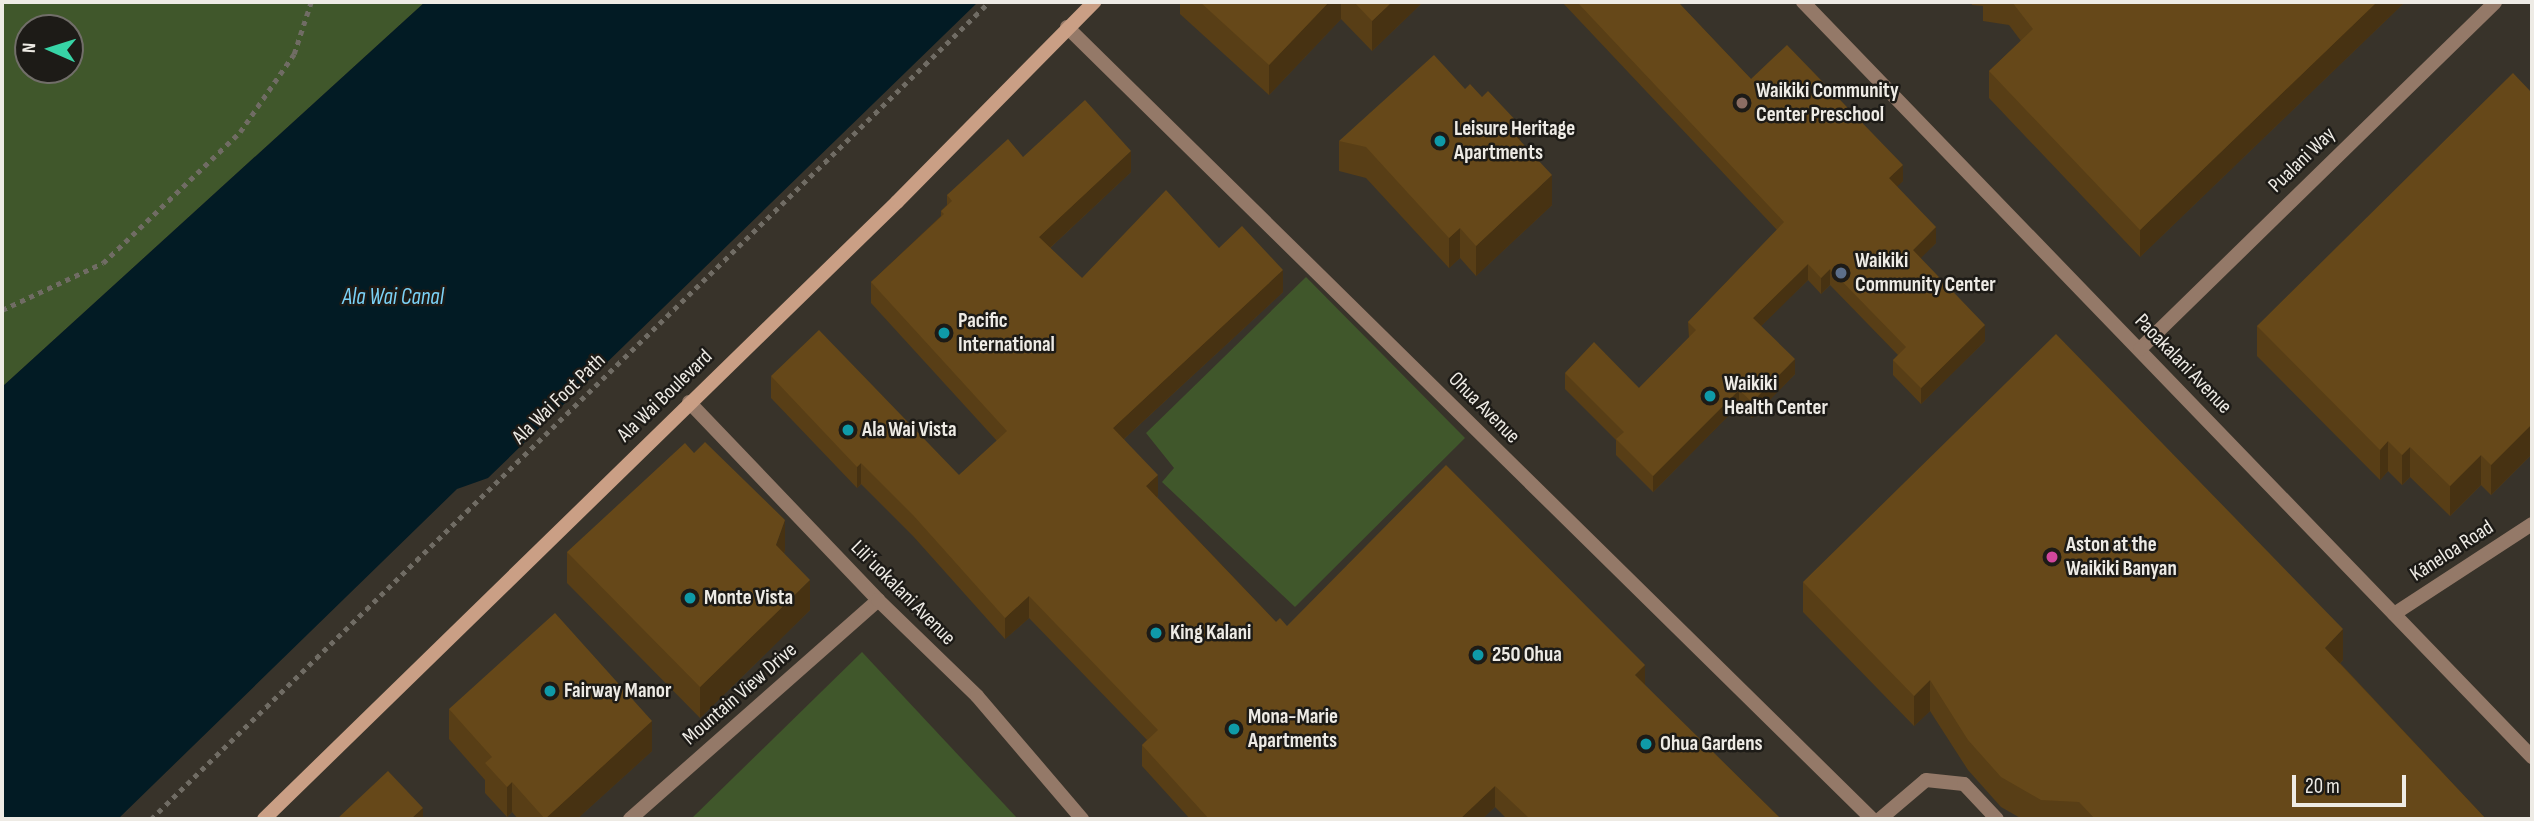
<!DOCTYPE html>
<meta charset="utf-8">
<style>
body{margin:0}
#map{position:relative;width:2534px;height:821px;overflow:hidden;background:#38332a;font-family:"Sofia Sans Condensed",sans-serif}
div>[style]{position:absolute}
.green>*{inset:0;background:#40572b}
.water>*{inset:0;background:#021b24}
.path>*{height:4.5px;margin-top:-2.25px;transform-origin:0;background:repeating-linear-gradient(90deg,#706c64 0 5px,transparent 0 10px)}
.lane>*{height:14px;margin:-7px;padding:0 7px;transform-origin:7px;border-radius:7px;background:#947968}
.street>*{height:14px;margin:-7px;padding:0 7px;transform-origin:7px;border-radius:7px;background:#947968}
.secondary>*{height:14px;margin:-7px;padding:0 7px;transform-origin:7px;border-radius:7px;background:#ca9f85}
.wall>*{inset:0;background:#583e16}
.shaded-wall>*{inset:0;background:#473212}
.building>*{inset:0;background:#664819}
.dots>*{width:19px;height:19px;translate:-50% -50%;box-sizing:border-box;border:4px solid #1d1b17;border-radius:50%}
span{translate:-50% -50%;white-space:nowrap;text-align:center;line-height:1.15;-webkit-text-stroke:5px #1d1b17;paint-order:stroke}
.poi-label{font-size:21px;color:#eeebe5;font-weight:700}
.left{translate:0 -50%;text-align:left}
.street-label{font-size:21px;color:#eeebe5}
.water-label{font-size:23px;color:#7bd2f7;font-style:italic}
.frame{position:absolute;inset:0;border:4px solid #eeebe5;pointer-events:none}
.north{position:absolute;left:14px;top:14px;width:70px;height:70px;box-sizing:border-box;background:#1d1b17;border:2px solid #716e69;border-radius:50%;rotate:273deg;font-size:19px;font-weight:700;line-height:28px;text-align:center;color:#eeebe5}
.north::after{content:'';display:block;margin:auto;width:24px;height:32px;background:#37d4a6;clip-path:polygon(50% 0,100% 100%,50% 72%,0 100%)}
.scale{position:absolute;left:2292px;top:775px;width:114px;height:32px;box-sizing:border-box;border:4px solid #eeebe5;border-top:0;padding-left:9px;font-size:21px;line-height:24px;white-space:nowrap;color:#eeebe5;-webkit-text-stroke:5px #1d1b17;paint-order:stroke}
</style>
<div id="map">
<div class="green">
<i style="clip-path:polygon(evenodd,2px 2px,425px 2px,2px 387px,2px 2px,28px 28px,70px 28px,70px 70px,28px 70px,28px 28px)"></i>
<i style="clip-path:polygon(1306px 277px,1465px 438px,1295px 607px,1162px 482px,1174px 468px,1146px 433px)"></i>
<i style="clip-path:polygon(862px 652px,1018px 819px,691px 819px)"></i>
</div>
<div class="water">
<i style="clip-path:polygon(425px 2px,978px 2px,488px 478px,457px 489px,118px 819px,2px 819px,2px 387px)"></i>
</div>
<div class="path">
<i style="left:2px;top:310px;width:111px;rotate:-25deg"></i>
<i style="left:103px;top:263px;width:190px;rotate:-43.7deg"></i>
<i style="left:240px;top:132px;width:95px;rotate:-55.3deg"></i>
<i style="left:294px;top:54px;width:55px;rotate:-71.9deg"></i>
<i style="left:151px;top:819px;width:1170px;rotate:-44.27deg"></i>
</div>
<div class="lane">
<i style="left:630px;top:819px;width:331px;rotate:-41.4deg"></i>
<i style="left:1880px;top:819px;width:60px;rotate:-40.3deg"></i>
<i style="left:1926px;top:780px;width:38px;rotate:6deg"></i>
<i style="left:1964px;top:784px;width:48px;rotate:46.7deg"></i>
</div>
<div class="street">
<i style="left:1803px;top:2px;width:1050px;rotate:46deg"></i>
<i style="left:1067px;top:27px;width:1129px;rotate:44.53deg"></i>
<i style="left:2140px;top:349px;width:496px;rotate:-44.3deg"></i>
<i style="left:689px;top:402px;width:274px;rotate:46.3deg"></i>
<i style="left:878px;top:600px;width:138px;rotate:44.1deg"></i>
<i style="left:977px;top:696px;width:162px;rotate:49.5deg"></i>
<i style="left:2394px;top:614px;width:165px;rotate:-33.1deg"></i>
</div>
<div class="secondary">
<i style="left:264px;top:819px;width:884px;rotate:-44.27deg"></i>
<i style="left:897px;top:202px;width:281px;rotate:-45.4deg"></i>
</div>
<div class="wall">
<i style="clip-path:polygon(1180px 2px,1423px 2px,1372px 51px,1341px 19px,1269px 95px,1180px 14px)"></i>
<i style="clip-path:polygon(1562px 2px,1678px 2px,1751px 79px,1903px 181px,1897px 186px,1936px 243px,1920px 258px,1985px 341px,1921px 404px,1893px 375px,1893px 360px,1898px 355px,1830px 285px,1821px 294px,1808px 280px,1761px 326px,1795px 374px,1752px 418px,1739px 405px,1653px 492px,1616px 455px,1616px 440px,1565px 389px,1565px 373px,1639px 388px,1689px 338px,1688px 322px,1777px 230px)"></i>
<i style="clip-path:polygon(1971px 2px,2405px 2px,2140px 257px,1989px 98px,1989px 71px,2021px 41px,2009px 25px,1983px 21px,1983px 6px,1972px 5px)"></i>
<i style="clip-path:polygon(1465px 89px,1520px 140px,1552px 205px,1476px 276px,1460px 258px,1449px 268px,1366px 178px,1339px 171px,1339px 141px)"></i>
<i style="clip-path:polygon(2532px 93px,2532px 454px,2491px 495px,2481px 485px,2450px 516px,2410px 477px,2402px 485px,2388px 471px,2380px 480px,2257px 356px,2257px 326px)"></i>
<i style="clip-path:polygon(1023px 157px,1131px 172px,1050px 248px,1082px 278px,1219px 248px,1283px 292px,1124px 439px,1158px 496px,1157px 497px,1276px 622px,1287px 626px,1645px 686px,1781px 819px,1507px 819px,1495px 807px,1482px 819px,1190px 819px,1142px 766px,1142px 745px,1147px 740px,1029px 618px,1005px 639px,913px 536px,861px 484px,857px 488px,771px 398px,771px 376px,959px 475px,997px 441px,871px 303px,871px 282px,941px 216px,941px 211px,947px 205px,947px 195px)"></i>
<i style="clip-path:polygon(785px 550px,784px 553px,810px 610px,700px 718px,567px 583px,567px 552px)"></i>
<i style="clip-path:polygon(1803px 582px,2343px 660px,2340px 663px,2486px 819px,2022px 819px,2001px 807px,1968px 770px,1930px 711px,1914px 726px,1803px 612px)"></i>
<i style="clip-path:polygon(449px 709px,652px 751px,577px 819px,518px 819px,512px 812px,507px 817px,485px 793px,485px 780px,449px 739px)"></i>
</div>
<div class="shaded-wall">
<i style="clip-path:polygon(1329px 2px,1341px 2px,1341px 19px,1269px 95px,1269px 65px)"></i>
<i style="clip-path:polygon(1392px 2px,1423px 2px,1372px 51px,1372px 21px)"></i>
<i style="clip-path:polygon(2377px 2px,2405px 2px,2140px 257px,2140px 230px)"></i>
<i style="clip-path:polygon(1520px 125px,1520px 155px,1512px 132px)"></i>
<i style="clip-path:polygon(1131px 151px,1131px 172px,1039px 258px,1039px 237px)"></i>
<i style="clip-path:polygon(1903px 165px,1903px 181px,1889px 194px,1889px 178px)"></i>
<i style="clip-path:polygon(1552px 175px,1552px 205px,1476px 276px,1476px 246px)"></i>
<i style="clip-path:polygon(1936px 227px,1936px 243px,1913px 266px,1913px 250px)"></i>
<i style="clip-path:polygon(1460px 228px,1460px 258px,1449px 268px,1449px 238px)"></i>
<i style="clip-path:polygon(1808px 264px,1808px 280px,1753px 334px,1753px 318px)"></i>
<i style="clip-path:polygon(1830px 269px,1830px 285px,1821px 294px,1821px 278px)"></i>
<i style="clip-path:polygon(1283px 270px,1283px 292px,1113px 449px,1113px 428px)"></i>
<i style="clip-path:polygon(1985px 325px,1985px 341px,1921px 404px,1921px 388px)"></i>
<i style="clip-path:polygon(1795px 359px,1795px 374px,1752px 418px,1752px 402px)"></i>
<i style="clip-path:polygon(1739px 390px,1739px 405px,1653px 492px,1653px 476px)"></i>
<i style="clip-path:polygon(2532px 424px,2532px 454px,2491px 495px,2491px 465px)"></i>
<i style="clip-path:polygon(2388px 441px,2388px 471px,2380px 480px,2380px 450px)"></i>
<i style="clip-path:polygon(2410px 447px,2410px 477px,2402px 485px,2402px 455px)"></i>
<i style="clip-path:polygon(2481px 455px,2481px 485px,2450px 516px,2450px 486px)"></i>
<i style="clip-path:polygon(861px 463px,861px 484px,857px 488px,857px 467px)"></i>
<i style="clip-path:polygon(1158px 475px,1158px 496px,1146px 507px,1146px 486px)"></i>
<i style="clip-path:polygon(785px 520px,785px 550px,776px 575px,776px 545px)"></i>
<i style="clip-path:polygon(810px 580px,810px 610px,700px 718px,700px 687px)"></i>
<i style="clip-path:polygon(1029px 596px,1029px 618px,1005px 639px,1005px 618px)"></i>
<i style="clip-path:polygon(2343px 629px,2343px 660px,2325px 678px,2325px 648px)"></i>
<i style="clip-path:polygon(1645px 665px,1645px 686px,1635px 675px)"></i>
<i style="clip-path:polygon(1930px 680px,1930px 711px,1914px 726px,1914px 696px)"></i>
<i style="clip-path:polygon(652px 721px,652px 751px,577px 819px,545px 819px)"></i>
<i style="clip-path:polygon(512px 782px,512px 812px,507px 817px,507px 787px)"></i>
<i style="clip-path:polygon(1495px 786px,1495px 807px,1482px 819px,1460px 819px)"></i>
<i style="clip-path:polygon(423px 808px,423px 819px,411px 819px)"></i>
</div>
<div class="building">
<i style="clip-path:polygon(1200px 2px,1329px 2px,1269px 65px)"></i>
<i style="clip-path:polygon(1354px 2px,1392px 2px,1372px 21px)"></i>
<i style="clip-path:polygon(1577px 2px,1678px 2px,1751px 79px,1787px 45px,1903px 165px,1889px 178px,1936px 227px,1913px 250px,1985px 325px,1921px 388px,1893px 360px,1906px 347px,1830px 269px,1821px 278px,1808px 264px,1753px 318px,1795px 359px,1752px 402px,1739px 390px,1653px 476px,1616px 439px,1624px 432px,1565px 373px,1594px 342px,1639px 388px,1696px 330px,1688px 322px,1784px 222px)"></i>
<i style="clip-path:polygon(2012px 2px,2377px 2px,2140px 230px,1989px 71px,2033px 29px)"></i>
<i style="clip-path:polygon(1434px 55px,1465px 89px,1470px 84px,1482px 97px,1488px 91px,1520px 125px,1512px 132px,1552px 175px,1476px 246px,1460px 228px,1449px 238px,1366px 147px,1339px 141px)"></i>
<i style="clip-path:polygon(2513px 73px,2532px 93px,2532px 424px,2491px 465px,2481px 455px,2450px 486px,2410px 447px,2402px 455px,2388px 441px,2380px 450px,2257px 326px)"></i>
<i style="clip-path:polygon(1085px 100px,1131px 151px,1039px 237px,1082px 278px,1166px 190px,1219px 248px,1242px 226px,1283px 270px,1113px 428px,1158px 475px,1146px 486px,1276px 622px,1280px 618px,1287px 626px,1446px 465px,1645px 665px,1635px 675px,1781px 819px,1530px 819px,1495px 786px,1460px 819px,1209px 819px,1142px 745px,1158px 730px,1029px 596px,1005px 618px,913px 515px,861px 463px,857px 467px,771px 376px,819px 330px,959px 475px,1007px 431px,871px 282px,944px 214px,941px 211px,952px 201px,947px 195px,1008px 139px,1023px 157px)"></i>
<i style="clip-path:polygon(2056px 334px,2343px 629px,2325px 648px,2486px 819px,2095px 819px,2079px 802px,2041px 800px,2001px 777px,1968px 740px,1930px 680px,1914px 696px,1803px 582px)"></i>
<i style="clip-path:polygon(705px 442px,785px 520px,776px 545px,810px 580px,700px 687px,567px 552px,685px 443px,694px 453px)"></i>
<i style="clip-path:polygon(555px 613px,652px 721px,545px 819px,512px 782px,507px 787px,485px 763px,492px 757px,449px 709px)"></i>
<i style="clip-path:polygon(388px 771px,423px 808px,411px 819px,337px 819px)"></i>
</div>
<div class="dots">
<i style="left:1742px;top:103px;background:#8d6e63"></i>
<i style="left:1440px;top:141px;background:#0f9aa8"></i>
<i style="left:1841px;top:273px;background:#5c6f8a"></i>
<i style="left:944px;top:333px;background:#0f9aa8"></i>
<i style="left:1710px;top:396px;background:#0f9aa8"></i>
<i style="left:848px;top:430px;background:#0f9aa8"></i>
<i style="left:2052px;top:557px;background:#d1479c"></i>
<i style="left:690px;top:598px;background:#0f9aa8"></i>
<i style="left:1156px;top:633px;background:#0f9aa8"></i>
<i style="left:1478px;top:655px;background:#0f9aa8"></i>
<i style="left:550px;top:691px;background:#0f9aa8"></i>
<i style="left:1234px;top:729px;background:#0f9aa8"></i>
<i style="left:1646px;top:744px;background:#0f9aa8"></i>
</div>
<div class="poi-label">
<span class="left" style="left:1756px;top:103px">Waikiki Community<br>Center Preschool</span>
<span class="left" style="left:1454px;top:141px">Leisure Heritage<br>Apartments</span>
<span class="left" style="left:1855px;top:273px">Waikiki<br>Community Center</span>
<span class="left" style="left:958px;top:333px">Pacific<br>International</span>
<span class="left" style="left:1724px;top:396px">Waikiki<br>Health Center</span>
<span class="left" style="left:862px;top:430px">Ala Wai Vista</span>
<span class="left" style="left:2066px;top:557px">Aston at the<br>Waikiki Banyan</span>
<span class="left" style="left:704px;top:598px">Monte Vista</span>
<span class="left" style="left:1170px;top:633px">King Kalani</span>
<span class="left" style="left:1492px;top:655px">250 Ohua</span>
<span class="left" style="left:564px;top:691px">Fairway Manor</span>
<span class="left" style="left:1248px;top:729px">Mona-Marie<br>Apartments</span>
<span class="left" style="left:1660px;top:744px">Ohua Gardens</span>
</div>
<div class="street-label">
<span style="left:2302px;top:160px;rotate:-44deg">Pualani Way</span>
<span style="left:2183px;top:364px;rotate:46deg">Paoakalani Avenue</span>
<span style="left:665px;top:396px;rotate:-44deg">Ala Wai Boulevard</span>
<span style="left:559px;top:399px;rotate:-44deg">Ala Wai Foot Path</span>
<span style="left:1484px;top:408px;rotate:45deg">Ohua Avenue</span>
<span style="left:2452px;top:551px;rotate:-33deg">Kāneloa Road</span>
<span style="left:903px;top:593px;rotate:45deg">Liliʻuokalani Avenue</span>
<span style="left:740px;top:694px;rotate:-41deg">Mountain View Drive</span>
</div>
<div class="water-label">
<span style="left:393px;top:297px">Ala Wai Canal</span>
</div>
<div class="frame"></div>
<div class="north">N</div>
<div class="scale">20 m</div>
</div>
